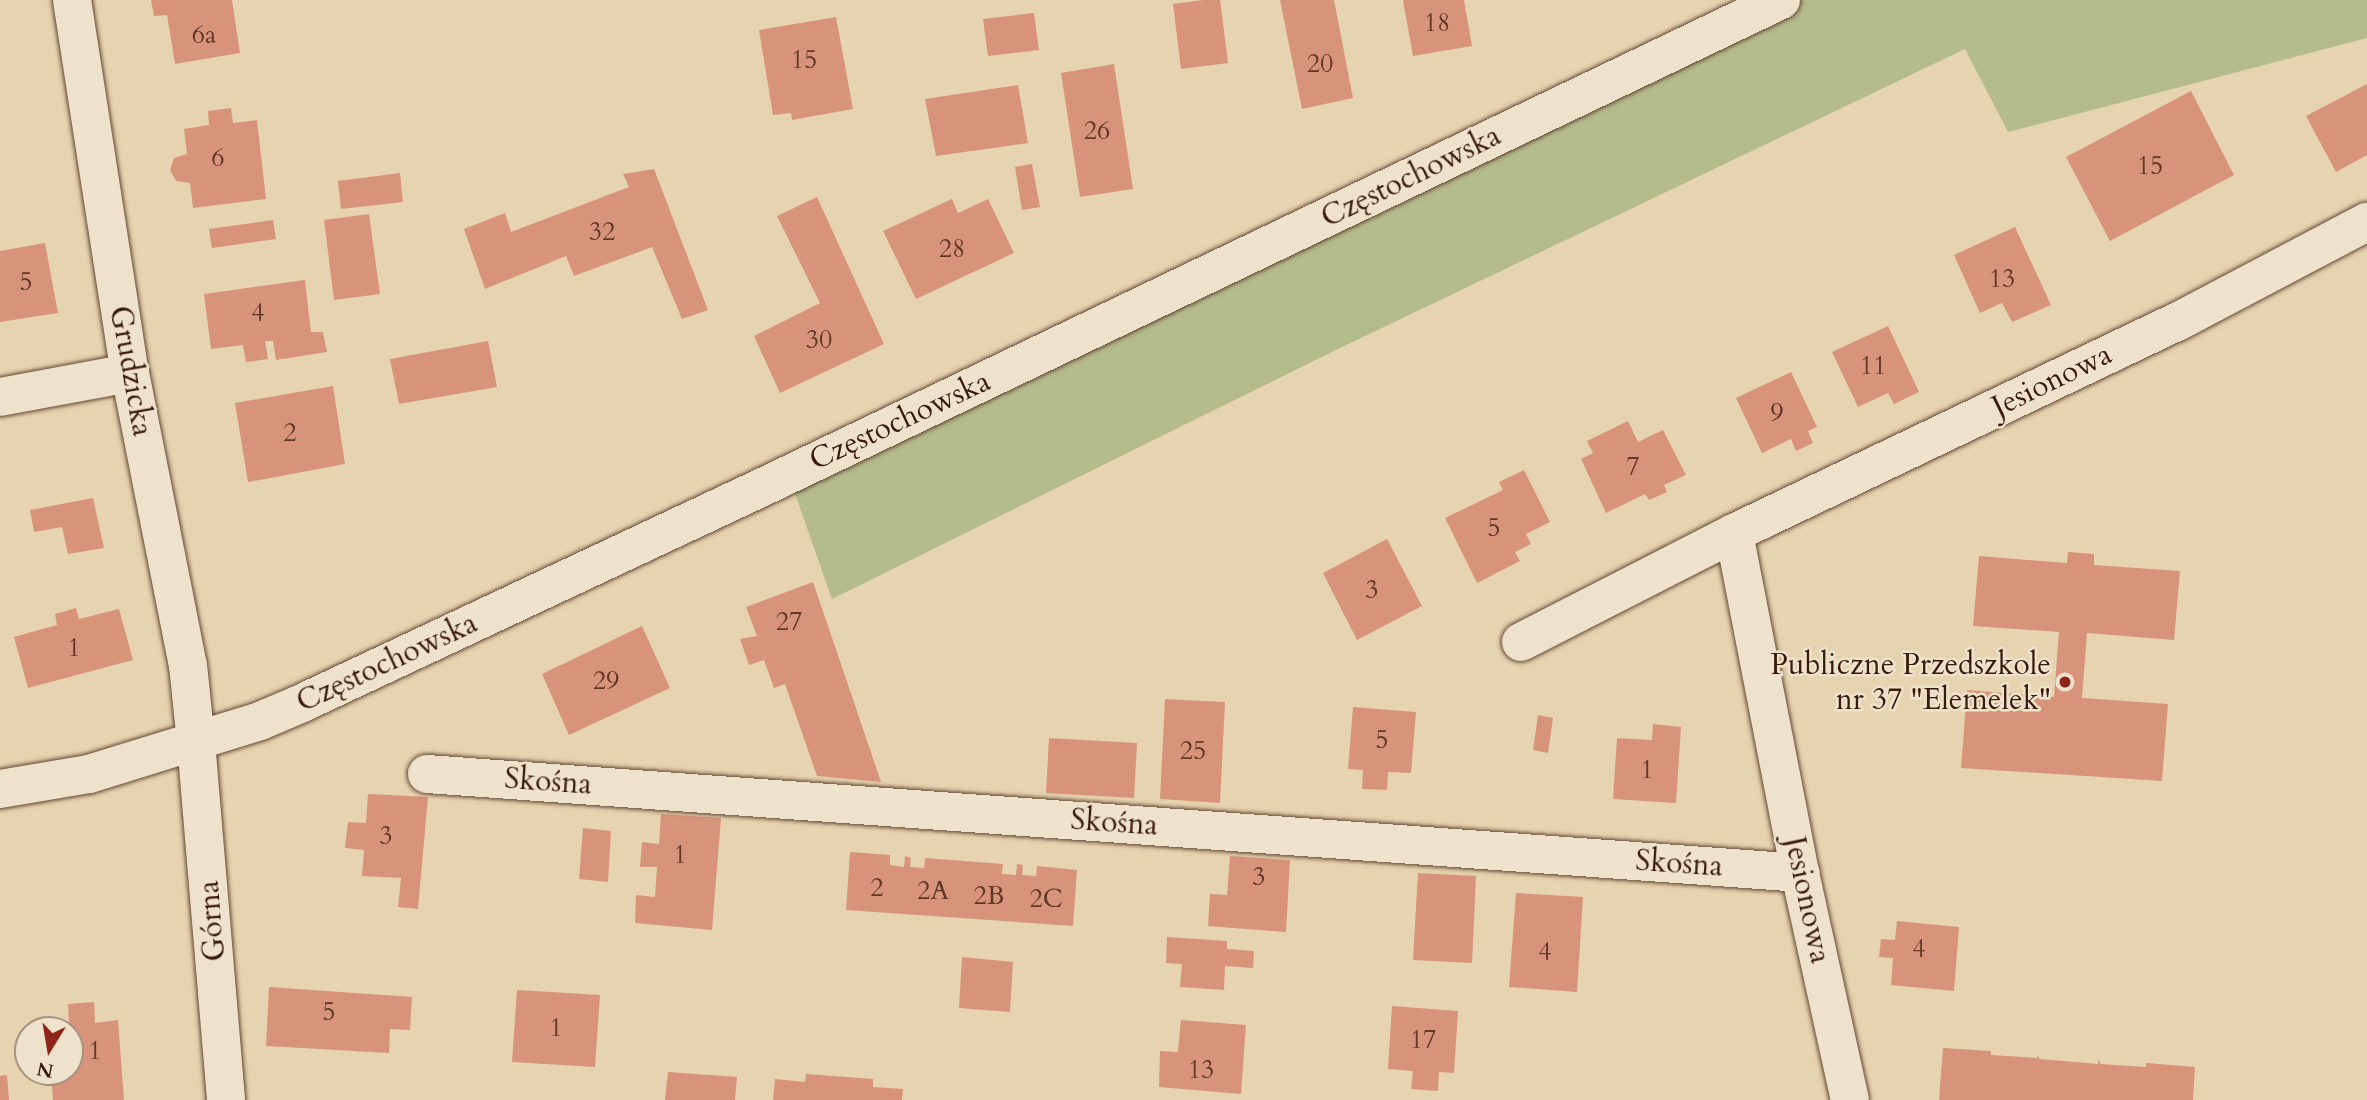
<!DOCTYPE html>
<meta charset="utf-8">
<style>
body{margin:0}
#map{position:relative;width:2367px;height:1100px;overflow:hidden;background:#e6d3b0;font-family:Cardo,serif}
div>[style]{position:absolute}
.green>*{inset:0;background:#b4bc8c}
.building>*{inset:0;background:#d8947b}
.roads{filter:drop-shadow(0 0 2px #644833) drop-shadow(0 0 2px #644833)}
.minor>*{height:38px;margin:-19px;padding:0 19px;transform-origin:19px;border-radius:19px;background:#efe2cc}
.tertiary>*{height:38px;margin:-19px;padding:0 19px;transform-origin:19px;border-radius:19px;background:#efe2cc}
.secondary>*{height:38px;margin:-19px;padding:0 19px;transform-origin:19px;border-radius:19px;background:#efe2cc}
.dots>*{width:19px;height:19px;translate:-50% -50%;box-sizing:border-box;border:4px solid #efe2cc;border-radius:50%}
span{translate:-50% -50%;white-space:nowrap;text-align:center;line-height:1.15;-webkit-text-stroke:5px #efe2cc;paint-order:stroke}
.number-label{font-size:26px;color:#603826}
.number-label span{-webkit-text-stroke-width:0}
.street-label{font-size:30px;color:#381a09}
.poi-label{font-size:30px;color:#381a09}
.right{translate:-100% -50%;text-align:right}
.north{position:absolute;left:14px;top:1016px;width:70px;height:70px;box-sizing:border-box;background:#efe2cc;border:2px solid #a6927e;border-radius:50%;rotate:191deg;font-size:19px;font-weight:700;line-height:28px;text-align:center;color:#381a09}
.north::after{content:'';display:block;margin:auto;width:24px;height:32px;background:#8f2418;clip-path:polygon(50% 0,100% 100%,50% 72%,0 100%)}
</style>
<div id="map">
<div class="green">
<i style="clip-path:polygon(1781px 0,2367px 0,2367px 38px,2008px 132px,1965px 49px,1338px 349px,832px 599px,788px 474px)"></i>
</div>
<div class="building">
<i style="clip-path:polygon(151px 0,232px 0,240px 53px,175px 64px,167px 15px,154px 16px)"></i>
<i style="clip-path:polygon(1203px 0,1220px 0,1228px 63px,1181px 69px,1173px 4px)"></i>
<i style="clip-path:polygon(1280px 0,1334px 0,1353px 98px,1302px 109px)"></i>
<i style="clip-path:polygon(1403px 0,1464px 0,1472px 46px,1413px 56px)"></i>
<i style="clip-path:polygon(1034px 13px,1039px 50px,988px 56px,983px 19px)"></i>
<i style="clip-path:polygon(836px 17px,853px 109px,792px 120px,791px 113px,773px 115px,759px 30px)"></i>
<i style="clip-path:polygon(1114px 64px,1133px 189px,1080px 197px,1061px 73px)"></i>
<i style="clip-path:polygon(2367px 84px,2367px 155px,2336px 172px,2306px 116px)"></i>
<i style="clip-path:polygon(1018px 85px,1028px 143px,936px 156px,925px 99px)"></i>
<i style="clip-path:polygon(2191px 91px,2234px 175px,2110px 241px,2066px 157px)"></i>
<i style="clip-path:polygon(231px 108px,233px 123px,257px 120px,266px 199px,193px 208px,190px 183px,176px 181px,170px 170px,174px 158px,187px 154px,184px 129px,209px 125px,208px 111px)"></i>
<i style="clip-path:polygon(1032px 164px,1040px 207px,1022px 210px,1015px 167px)"></i>
<i style="clip-path:polygon(654px 169px,708px 310px,682px 319px,652px 247px,574px 276px,566px 256px,485px 289px,464px 229px,505px 213px,511px 232px,629px 187px,623px 174px)"></i>
<i style="clip-path:polygon(400px 173px,403px 202px,341px 209px,338px 181px)"></i>
<i style="clip-path:polygon(817px 197px,884px 344px,780px 393px,754px 336px,820px 303px,777px 216px)"></i>
<i style="clip-path:polygon(952px 199px,958px 213px,988px 199px,1014px 253px,916px 299px,883px 231px)"></i>
<i style="clip-path:polygon(369px 214px,380px 294px,334px 300px,324px 220px)"></i>
<i style="clip-path:polygon(273px 220px,276px 239px,212px 248px,209px 229px)"></i>
<i style="clip-path:polygon(2015px 227px,2051px 305px,2012px 322px,2002px 303px,1980px 313px,1954px 255px)"></i>
<i style="clip-path:polygon(45px 243px,58px 313px,0 322px,0 251px)"></i>
<i style="clip-path:polygon(305px 280px,311px 332px,323px 332px,327px 352px,276px 360px,273px 341px,265px 341px,268px 359px,246px 362px,243px 345px,211px 349px,204px 294px)"></i>
<i style="clip-path:polygon(1888px 326px,1919px 392px,1894px 404px,1888px 393px,1858px 407px,1832px 352px)"></i>
<i style="clip-path:polygon(488px 341px,497px 387px,399px 404px,390px 359px)"></i>
<i style="clip-path:polygon(1791px 372px,1817px 427px,1808px 431px,1813px 443px,1796px 451px,1791px 439px,1762px 453px,1736px 398px)"></i>
<i style="clip-path:polygon(333px 386px,345px 464px,248px 482px,235px 403px)"></i>
<i style="clip-path:polygon(1628px 421px,1638px 442px,1663px 430px,1686px 475px,1664px 485px,1667px 492px,1649px 500px,1645px 494px,1606px 513px,1581px 459px,1593px 453px,1587px 441px)"></i>
<i style="clip-path:polygon(1524px 470px,1550px 522px,1526px 534px,1531px 544px,1515px 552px,1520px 561px,1477px 583px,1445px 518px,1503px 490px,1499px 482px)"></i>
<i style="clip-path:polygon(93px 498px,104px 548px,68px 554px,62px 527px,34px 532px,30px 510px)"></i>
<i style="clip-path:polygon(1387px 539px,1422px 606px,1357px 640px,1323px 573px)"></i>
<i style="clip-path:polygon(2068px 552px,2094px 554px,2094px 565px,2180px 571px,2174px 640px,2087px 633px,2082px 698px,2168px 704px,2162px 781px,1961px 768px,1967px 690px,2054px 697px,2059px 632px,1973px 626px,1979px 556px,2067px 563px)"></i>
<i style="clip-path:polygon(813px 582px,841px 664px,881px 782px,817px 776px,785px 684px,774px 688px,764px 660px,749px 665px,740px 639px,757px 636px,746px 607px)"></i>
<i style="clip-path:polygon(76px 608px,79px 619px,119px 609px,133px 660px,28px 688px,14px 637px,57px 625px,55px 614px)"></i>
<i style="clip-path:polygon(642px 626px,670px 688px,569px 735px,542px 674px)"></i>
<i style="clip-path:polygon(1165px 699px,1225px 702px,1220px 803px,1160px 799px)"></i>
<i style="clip-path:polygon(1353px 707px,1416px 712px,1411px 773px,1388px 772px,1387px 790px,1362px 789px,1363px 770px,1348px 769px)"></i>
<i style="clip-path:polygon(1538px 715px,1553px 718px,1548px 753px,1533px 750px)"></i>
<i style="clip-path:polygon(1653px 724px,1681px 727px,1676px 803px,1613px 799px,1617px 738px,1652px 740px)"></i>
<i style="clip-path:polygon(1049px 738px,1137px 743px,1134px 798px,1046px 793px)"></i>
<i style="clip-path:polygon(368px 794px,428px 797px,418px 909px,398px 907px,401px 878px,362px 876px,364px 850px,345px 848px,348px 822px,366px 823px)"></i>
<i style="clip-path:polygon(661px 814px,721px 818px,712px 930px,635px 923px,636px 895px,655px 897px,657px 867px,640px 867px,642px 842px,659px 844px)"></i>
<i style="clip-path:polygon(583px 828px,611px 831px,608px 882px,579px 879px)"></i>
<i style="clip-path:polygon(850px 852px,890px 855px,890px 865px,904px 867px,905px 856px,911px 858px,910px 867px,924px 868px,925px 858px,1003px 864px,1002px 874px,1016px 875px,1017px 864px,1023px 865px,1022px 875px,1036px 876px,1037px 866px,1077px 870px,1073px 926px,846px 910px)"></i>
<i style="clip-path:polygon(1230px 856px,1290px 860px,1286px 932px,1208px 926px,1210px 894px,1227px 895px)"></i>
<i style="clip-path:polygon(1418px 873px,1476px 876px,1472px 963px,1413px 960px)"></i>
<i style="clip-path:polygon(1516px 893px,1583px 897px,1577px 992px,1509px 987px)"></i>
<i style="clip-path:polygon(1897px 921px,1959px 927px,1954px 991px,1891px 985px,1893px 958px,1879px 957px,1881px 939px,1895px 940px)"></i>
<i style="clip-path:polygon(1167px 937px,1227px 941px,1227px 949px,1254px 951px,1253px 968px,1225px 966px,1224px 990px,1180px 987px,1182px 964px,1166px 963px)"></i>
<i style="clip-path:polygon(962px 957px,1013px 962px,1010px 1012px,959px 1008px)"></i>
<i style="clip-path:polygon(269px 987px,412px 997px,410px 1030px,390px 1029px,389px 1053px,266px 1046px)"></i>
<i style="clip-path:polygon(517px 990px,600px 995px,595px 1067px,512px 1062px)"></i>
<i style="clip-path:polygon(94px 1002px,95px 1023px,118px 1020px,124px 1100px,53px 1100px,51px 1072px,70px 1072px,70px 1030px,48px 1030px,48px 1026px,69px 1024px,68px 1004px)"></i>
<i style="clip-path:polygon(1392px 1006px,1458px 1011px,1454px 1073px,1439px 1072px,1438px 1091px,1411px 1089px,1413px 1071px,1388px 1069px)"></i>
<i style="clip-path:polygon(1181px 1020px,1246px 1025px,1241px 1094px,1159px 1087px,1160px 1051px,1178px 1052px)"></i>
<i style="clip-path:polygon(1943px 1048px,1991px 1051px,1991px 1055px,2037px 1058px,2037px 1055px,2040px 1059px,2098px 1064px,2098px 1060px,2101px 1064px,2146px 1067px,2146px 1063px,2195px 1067px,2193px 1100px,1939px 1100px)"></i>
<i style="clip-path:polygon(668px 1072px,737px 1077px,735px 1100px,665px 1100px)"></i>
<i style="clip-path:polygon(806px 1074px,873px 1079px,873px 1087px,903px 1089px,902px 1100px,773px 1100px,775px 1079px,805px 1082px)"></i>
<i style="clip-path:polygon(7px 1075px,9px 1100px,0 1100px,0 1076px)"></i>
</div>
<div class="roads">
<div class="minor">
<i style="left:72px;top:0;width:377px;rotate:81.2deg"></i>
<i style="left:130px;top:373px;width:298px;rotate:78.8deg"></i>
<i style="left:188px;top:665px;width:77px;rotate:84.1deg"></i>
<i style="left:0;top:397px;width:132px;rotate:-10.5deg"></i>
<i style="left:1734px;top:533px;width:346px;rotate:79deg"></i>
<i style="left:1800px;top:873px;width:232px;rotate:77.6deg"></i>
<i style="left:1521px;top:642px;width:239px;rotate:-27.1deg"></i>
<i style="left:1734px;top:533px;width:491px;rotate:-25.5deg"></i>
<i style="left:2177px;top:322px;width:215px;rotate:-27.8deg"></i>
<i style="left:427px;top:774px;width:1377px;rotate:4.12deg"></i>
</div>
<div class="tertiary">
<i style="left:196px;top:742px;width:359px;rotate:85.2deg"></i>
</div>
<div class="secondary">
<i style="left:0;top:789px;width:90px;rotate:-9.6deg"></i>
<i style="left:89px;top:774px;width:179px;rotate:-17.2deg"></i>
<i style="left:260px;top:721px;width:43px;rotate:-23deg"></i>
<i style="left:300px;top:704px;width:516px;rotate:-25.12deg"></i>
<i style="left:767px;top:485px;width:1124px;rotate:-25.56deg"></i>
</div>
</div>
<div class="dots">
<i style="left:2065px;top:682px;background:#8f2418"></i>
</div>
<div class="number-label">
<span style="left:1437px;top:23px">18</span>
<span style="left:204px;top:35px">6a</span>
<span style="left:804px;top:60px">15</span>
<span style="left:1320px;top:64px">20</span>
<span style="left:1097px;top:131px">26</span>
<span style="left:218px;top:158px">6</span>
<span style="left:2150px;top:166px">15</span>
<span style="left:602px;top:232px">32</span>
<span style="left:952px;top:249px">28</span>
<span style="left:2002px;top:279px">13</span>
<span style="left:26px;top:282px">5</span>
<span style="left:258px;top:313px">4</span>
<span style="left:819px;top:340px">30</span>
<span style="left:1873px;top:366px">11</span>
<span style="left:1777px;top:413px">9</span>
<span style="left:290px;top:433px">2</span>
<span style="left:1633px;top:467px">7</span>
<span style="left:1494px;top:528px">5</span>
<span style="left:1372px;top:590px">3</span>
<span style="left:789px;top:622px">27</span>
<span style="left:74px;top:648px">1</span>
<span style="left:606px;top:681px">29</span>
<span style="left:1382px;top:740px">5</span>
<span style="left:1193px;top:751px">25</span>
<span style="left:1647px;top:770px">1</span>
<span style="left:386px;top:836px">3</span>
<span style="left:680px;top:855px">1</span>
<span style="left:1259px;top:877px">3</span>
<span style="left:877px;top:888px">2</span>
<span style="left:933px;top:891px">2A</span>
<span style="left:989px;top:896px">2B</span>
<span style="left:1046px;top:899px">2C</span>
<span style="left:1919px;top:949px">4</span>
<span style="left:1545px;top:952px">4</span>
<span style="left:329px;top:1012px">5</span>
<span style="left:556px;top:1028px">1</span>
<span style="left:1423px;top:1040px">17</span>
<span style="left:95px;top:1051px">1</span>
<span style="left:1201px;top:1070px">13</span>
</div>
<div class="street-label">
<span style="left:1411px;top:177px;rotate:-26deg">Częstochowska</span>
<span style="left:131px;top:371px;rotate:80deg">Grudzicka</span>
<span style="left:2052px;top:381px;rotate:-26deg">Jesionowa</span>
<span style="left:900px;top:421px;rotate:-25deg">Częstochowska</span>
<span style="left:387px;top:663px;rotate:-25deg">Częstochowska</span>
<span style="left:548px;top:782px;rotate:4deg">Skośna</span>
<span style="left:1114px;top:823px;rotate:4deg">Skośna</span>
<span style="left:1679px;top:864px;rotate:4deg">Skośna</span>
<span style="left:1807px;top:900px;rotate:78deg">Jesionowa</span>
<span style="left:212px;top:921px;rotate:-94deg">Górna</span>
</div>
<div class="poi-label">
<span class="right" style="left:2051px;top:682px">Publiczne Przedszkole<br>nr 37 "Elemelek"</span>
</div>
<div class="north">N</div>
</div>
